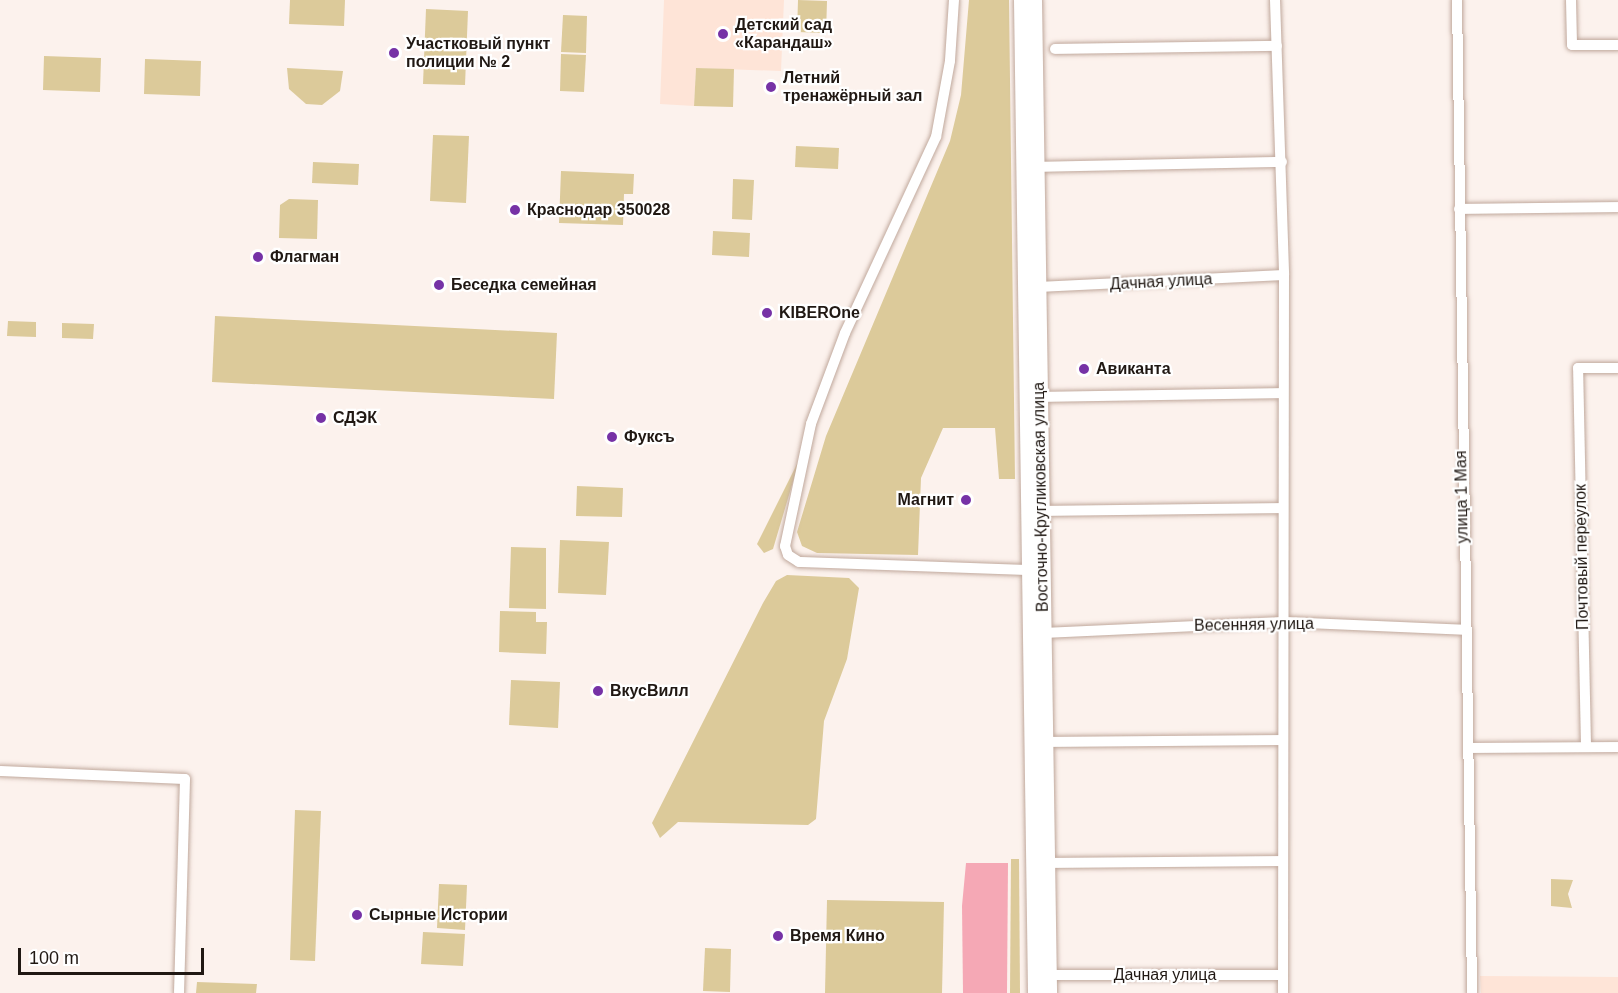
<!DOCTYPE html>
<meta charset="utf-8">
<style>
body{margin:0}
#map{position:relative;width:1618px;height:993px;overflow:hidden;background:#fcf2ed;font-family:Helvetica,sans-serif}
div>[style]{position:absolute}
.built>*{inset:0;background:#fee4d7}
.green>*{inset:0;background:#dcca9a}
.water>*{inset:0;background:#f5a8b5}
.roads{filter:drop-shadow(0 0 2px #c0a89c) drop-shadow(0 0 2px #c0a89c)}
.street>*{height:10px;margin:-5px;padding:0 5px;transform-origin:5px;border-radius:5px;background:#fff}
.secondary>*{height:15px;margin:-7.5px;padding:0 7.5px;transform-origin:7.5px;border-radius:7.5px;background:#fff}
.dots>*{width:16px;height:16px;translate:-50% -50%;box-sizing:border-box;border:3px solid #fff;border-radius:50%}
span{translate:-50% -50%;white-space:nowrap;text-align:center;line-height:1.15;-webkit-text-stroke:4.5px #fff;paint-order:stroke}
.poi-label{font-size:16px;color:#201813;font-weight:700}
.left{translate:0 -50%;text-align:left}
.right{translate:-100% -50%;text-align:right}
.street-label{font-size:16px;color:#201813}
.scale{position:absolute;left:18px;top:948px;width:186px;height:27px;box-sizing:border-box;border:3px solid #201813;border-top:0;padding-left:8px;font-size:18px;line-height:21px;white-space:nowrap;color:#201813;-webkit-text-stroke:4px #fff;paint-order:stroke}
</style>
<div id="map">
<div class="built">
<i style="clip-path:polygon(664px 0,784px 0,781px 71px,696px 68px,694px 106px,660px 104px)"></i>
<i style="clip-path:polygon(1480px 976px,1618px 977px,1618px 993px,1481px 993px)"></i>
</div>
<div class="green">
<i style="clip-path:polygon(290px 0,345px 0,344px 26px,289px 24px)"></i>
<i style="clip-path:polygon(798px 0,827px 1px,826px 33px,797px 32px)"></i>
<i style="clip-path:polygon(969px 0,1009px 0,1015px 479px,999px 479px,995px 428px,943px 428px,921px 478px,918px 555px,817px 553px,802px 546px,797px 532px,826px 436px,950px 141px,961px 95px)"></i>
<i style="clip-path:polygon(426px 9px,468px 11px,465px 85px,423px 84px)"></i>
<i style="clip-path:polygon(563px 15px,587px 16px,586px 53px,561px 52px)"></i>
<i style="clip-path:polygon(561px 54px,586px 55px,584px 92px,560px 91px)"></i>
<i style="clip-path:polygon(44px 56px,101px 58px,100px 92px,43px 90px)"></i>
<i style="clip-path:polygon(145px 59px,201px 61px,200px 96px,144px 94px)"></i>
<i style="clip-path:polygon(287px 68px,343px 71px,340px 91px,322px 105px,306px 104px,289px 89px)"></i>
<i style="clip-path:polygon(696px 68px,734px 69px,733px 107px,694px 106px)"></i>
<i style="clip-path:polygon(433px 135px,469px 136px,466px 203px,430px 201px)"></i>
<i style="clip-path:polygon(796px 146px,839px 148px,838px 169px,795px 167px)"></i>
<i style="clip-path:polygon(313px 162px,359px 164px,358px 185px,312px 183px)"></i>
<i style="clip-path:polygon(561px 171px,634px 174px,633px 194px,624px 194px,623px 225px,559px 223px)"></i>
<i style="clip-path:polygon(733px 179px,754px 180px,752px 220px,732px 219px)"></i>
<i style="clip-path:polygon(289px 199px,318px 200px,317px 239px,279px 238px,280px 205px)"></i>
<i style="clip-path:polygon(713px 231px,750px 233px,749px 257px,712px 255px)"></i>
<i style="clip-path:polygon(215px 316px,557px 333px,554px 399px,212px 382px)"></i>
<i style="clip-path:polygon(8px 321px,36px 322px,36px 337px,7px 336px)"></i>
<i style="clip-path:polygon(62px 323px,94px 324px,93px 339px,62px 338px)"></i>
<i style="clip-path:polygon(800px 458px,773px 549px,764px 553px,757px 544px)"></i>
<i style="clip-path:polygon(577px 486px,623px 488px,622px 517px,576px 516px)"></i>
<i style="clip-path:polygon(560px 540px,609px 542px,606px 595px,558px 593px)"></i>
<i style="clip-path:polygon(511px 547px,546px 548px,546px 609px,509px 608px)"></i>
<i style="clip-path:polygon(787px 575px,849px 578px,859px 588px,847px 659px,824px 721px,816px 819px,808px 825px,678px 822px,660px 838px,652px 823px,763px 603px,776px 581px)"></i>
<i style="clip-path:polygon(500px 611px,536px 612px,536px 622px,547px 622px,546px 654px,499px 652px)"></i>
<i style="clip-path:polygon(511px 680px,560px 682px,558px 728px,509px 725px)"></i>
<i style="clip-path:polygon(295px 810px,321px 811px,315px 961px,290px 960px)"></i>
<i style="clip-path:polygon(1011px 859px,1019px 859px,1020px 993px,1010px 993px)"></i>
<i style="clip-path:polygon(1551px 879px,1573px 880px,1568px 894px,1572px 908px,1551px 906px)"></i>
<i style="clip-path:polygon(439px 884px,467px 885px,465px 930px,437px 928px)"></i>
<i style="clip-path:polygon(827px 900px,944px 902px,942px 993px,825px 993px)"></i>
<i style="clip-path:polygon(423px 932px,465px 934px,463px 966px,421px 964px)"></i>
<i style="clip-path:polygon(705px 948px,731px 949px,730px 992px,703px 991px)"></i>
<i style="clip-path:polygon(197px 982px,257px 984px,256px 993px,196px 993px)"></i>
</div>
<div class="water">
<i style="clip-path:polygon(966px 863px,1008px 863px,1007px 993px,963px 993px,962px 906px)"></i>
</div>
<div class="roads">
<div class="street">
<i style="left:954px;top:0;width:61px;rotate:93.8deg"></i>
<i style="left:950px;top:61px;width:77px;rotate:100.4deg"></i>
<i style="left:936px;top:137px;width:216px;rotate:114.9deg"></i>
<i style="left:845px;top:333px;width:97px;rotate:110.5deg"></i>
<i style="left:811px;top:424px;width:125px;rotate:102deg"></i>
<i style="left:785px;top:546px;width:9px;rotate:72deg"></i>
<i style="left:788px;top:555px;width:13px;rotate:32deg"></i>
<i style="left:799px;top:562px;width:230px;rotate:2deg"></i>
<i style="left:1275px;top:0;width:275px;rotate:88.1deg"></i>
<i style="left:1284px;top:275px;width:718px;rotate:90.08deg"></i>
<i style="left:1457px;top:0;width:993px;rotate:89.13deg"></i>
<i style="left:1571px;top:0;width:45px;rotate:88.7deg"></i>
<i style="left:1572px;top:45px;width:46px"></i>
<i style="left:1055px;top:49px;width:222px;rotate:-0.8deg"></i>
<i style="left:1036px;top:167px;width:246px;rotate:-1.2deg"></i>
<i style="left:1459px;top:209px;width:159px;rotate:-0.7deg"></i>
<i style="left:1038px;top:287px;width:246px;rotate:-2.8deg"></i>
<i style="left:1040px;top:397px;width:243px;rotate:-0.9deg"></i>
<i style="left:1041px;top:511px;width:241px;rotate:-0.7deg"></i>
<i style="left:1043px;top:633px;width:241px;rotate:-2.6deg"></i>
<i style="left:1284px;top:622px;width:180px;rotate:2.5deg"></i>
<i style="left:1045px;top:742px;width:235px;rotate:-0.5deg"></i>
<i style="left:1586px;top:746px;width:378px;rotate:-91.2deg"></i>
<i style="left:1578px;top:368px;width:40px"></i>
<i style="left:1470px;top:748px;width:148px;rotate:-0.4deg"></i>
<i style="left:0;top:771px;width:185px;rotate:2.5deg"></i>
<i style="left:185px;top:779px;width:214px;rotate:91.6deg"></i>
<i style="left:1047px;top:863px;width:234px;rotate:-0.5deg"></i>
<i style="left:1048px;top:975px;width:234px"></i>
</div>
<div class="secondary">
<i style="left:1021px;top:0;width:993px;rotate:89.19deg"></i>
<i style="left:1034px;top:0;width:993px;rotate:89.13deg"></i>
</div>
</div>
<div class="dots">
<i style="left:723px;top:34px;background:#7632a6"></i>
<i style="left:394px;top:53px;background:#7632a6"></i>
<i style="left:771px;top:87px;background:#7632a6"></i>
<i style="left:515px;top:210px;background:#7632a6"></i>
<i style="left:258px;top:257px;background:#7632a6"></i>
<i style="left:439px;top:285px;background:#7632a6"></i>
<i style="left:767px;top:313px;background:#7632a6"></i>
<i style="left:1084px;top:369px;background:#7632a6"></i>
<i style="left:321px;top:418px;background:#7632a6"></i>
<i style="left:612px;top:437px;background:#7632a6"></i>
<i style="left:966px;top:500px;background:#7632a6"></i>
<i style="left:598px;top:691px;background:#7632a6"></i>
<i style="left:357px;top:915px;background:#7632a6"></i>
<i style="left:778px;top:936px;background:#7632a6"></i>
</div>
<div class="poi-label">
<span class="left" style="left:735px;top:34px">Детский сад<br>«Карандаш»</span>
<span class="left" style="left:406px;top:53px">Участковый пункт<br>полиции № 2</span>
<span class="left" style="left:783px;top:87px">Летний<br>тренажёрный зал</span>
<span class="left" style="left:527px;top:210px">Краснодар 350028</span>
<span class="left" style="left:270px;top:257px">Флагман</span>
<span class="left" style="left:451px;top:285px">Беседка семейная</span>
<span class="left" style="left:779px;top:313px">KIBEROne</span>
<span class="left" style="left:1096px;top:369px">Авиканта</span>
<span class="left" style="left:333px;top:418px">СДЭК</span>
<span class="left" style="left:624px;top:437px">Фуксъ</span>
<span class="right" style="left:954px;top:500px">Магнит</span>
<span class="left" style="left:610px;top:691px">ВкусВилл</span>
<span class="left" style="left:369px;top:915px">Сырные Истории</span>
<span class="left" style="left:790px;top:936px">Время Кино</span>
</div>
<div class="street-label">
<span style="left:1161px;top:282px;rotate:-3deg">Дачная улица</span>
<span style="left:1041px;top:497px;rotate:-91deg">Восточно-Кругликовская улица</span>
<span style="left:1462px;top:497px;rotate:-91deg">улица 1 Мая</span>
<span style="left:1582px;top:557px;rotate:-91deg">Почтовый переулок</span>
<span style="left:1254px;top:625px;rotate:-1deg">Весенняя улица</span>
<span style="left:1165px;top:975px">Дачная улица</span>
</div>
<div class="scale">100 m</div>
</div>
